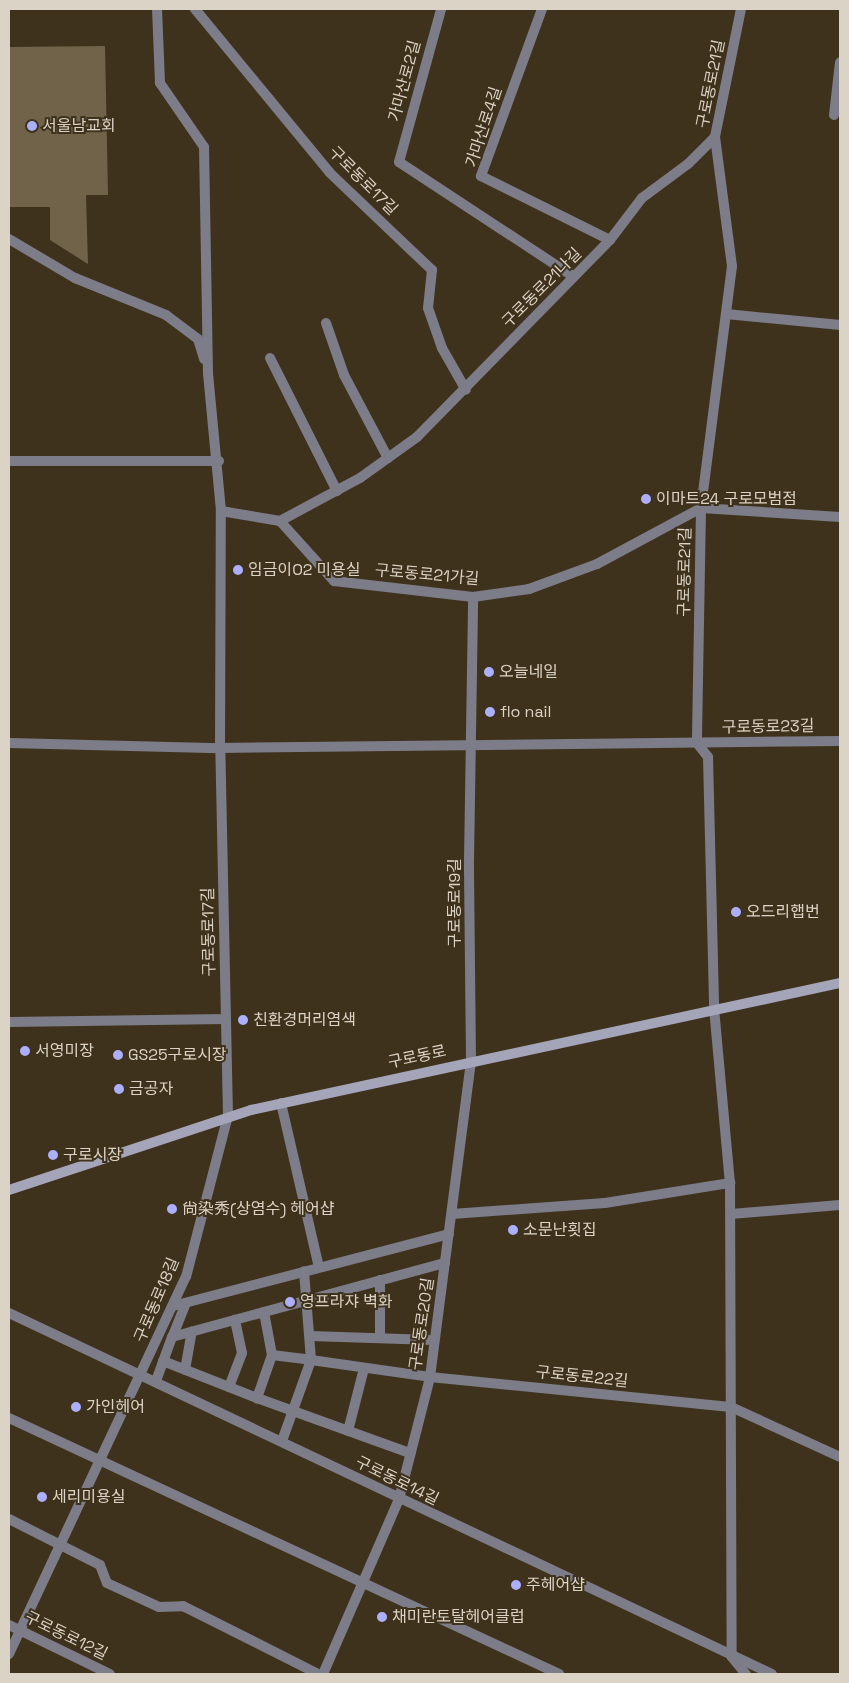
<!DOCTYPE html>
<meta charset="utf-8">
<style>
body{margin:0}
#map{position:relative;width:849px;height:1683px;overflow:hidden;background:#3f321c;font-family:"Space Grotesk","Noto Sans KR",sans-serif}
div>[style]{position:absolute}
.building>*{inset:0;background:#71624a}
.lane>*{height:10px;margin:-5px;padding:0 5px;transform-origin:5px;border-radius:5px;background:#7c7d89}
.street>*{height:10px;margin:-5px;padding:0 5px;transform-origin:5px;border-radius:5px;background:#7c7d89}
.secondary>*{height:10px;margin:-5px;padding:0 5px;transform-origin:5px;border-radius:5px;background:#a4a5b9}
.dots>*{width:14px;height:14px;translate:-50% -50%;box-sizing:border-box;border:2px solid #3f321c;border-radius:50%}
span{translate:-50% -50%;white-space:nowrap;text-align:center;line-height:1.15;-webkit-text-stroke:4px #3f321c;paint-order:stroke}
.street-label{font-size:16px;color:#dbd3c5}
.poi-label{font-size:16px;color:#dbd3c5}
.left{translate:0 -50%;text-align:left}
.frame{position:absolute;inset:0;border:10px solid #dbd3c5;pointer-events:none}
</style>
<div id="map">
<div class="building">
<i style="clip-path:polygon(105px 46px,108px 195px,86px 195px,88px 264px,50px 240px,50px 207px,9px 207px,9px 47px)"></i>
</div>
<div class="lane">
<i style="left:542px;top:9px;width:178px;rotate:110.1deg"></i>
<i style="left:481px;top:176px;width:144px;rotate:26.4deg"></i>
<i style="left:834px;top:115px;width:53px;rotate:-83.5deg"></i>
<i style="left:399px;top:162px;width:159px;rotate:-74.6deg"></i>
<i style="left:326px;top:323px;width:55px;rotate:70.9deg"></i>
<i style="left:344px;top:375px;width:94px;rotate:62.1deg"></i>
<i style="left:270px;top:358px;width:149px;rotate:63.3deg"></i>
<i style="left:281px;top:1103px;width:168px;rotate:77deg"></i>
<i style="left:380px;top:1280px;width:58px;rotate:90deg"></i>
<i style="left:186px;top:1303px;width:37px;rotate:112deg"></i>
<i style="left:172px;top:1337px;width:283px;rotate:-15.2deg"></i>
<i style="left:264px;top:1312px;width:44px;rotate:79.5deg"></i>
<i style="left:272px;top:1355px;width:39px;rotate:7deg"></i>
<i style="left:311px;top:1360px;width:89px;rotate:-94.5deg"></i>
<i style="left:310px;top:1336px;width:123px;rotate:1.9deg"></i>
<i style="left:272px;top:1355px;width:46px;rotate:109.2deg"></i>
<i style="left:257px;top:1398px;width:163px;rotate:19.8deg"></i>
<i style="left:163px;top:1361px;width:101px;rotate:21.5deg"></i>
<i style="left:185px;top:1370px;width:39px;rotate:-80deg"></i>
<i style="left:156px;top:1381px;width:47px;rotate:-70deg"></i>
<i style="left:229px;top:1387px;width:36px;rotate:-69deg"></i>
<i style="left:242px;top:1353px;width:34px;rotate:-102deg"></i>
<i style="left:348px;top:1431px;width:65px;rotate:-75.7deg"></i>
<i style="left:282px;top:1441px;width:86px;rotate:-70.3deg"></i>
<i style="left:311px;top:1360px;width:120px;rotate:8.1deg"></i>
<i style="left:9px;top:1519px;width:102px;rotate:26.8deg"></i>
<i style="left:100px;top:1565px;width:19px;rotate:69deg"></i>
<i style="left:107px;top:1583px;width:57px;rotate:24.8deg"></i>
<i style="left:159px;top:1607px;width:24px;rotate:-2deg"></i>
<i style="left:183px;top:1606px;width:151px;rotate:26.7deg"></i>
</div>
<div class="street">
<i style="left:195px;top:9px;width:212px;rotate:50.5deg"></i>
<i style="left:330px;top:173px;width:141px;rotate:43.6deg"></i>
<i style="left:432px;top:270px;width:38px;rotate:96deg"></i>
<i style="left:428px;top:308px;width:42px;rotate:70.7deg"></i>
<i style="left:442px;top:348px;width:48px;rotate:60.3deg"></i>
<i style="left:741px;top:9px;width:131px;rotate:101.5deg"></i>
<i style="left:715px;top:137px;width:130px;rotate:82.5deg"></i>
<i style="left:732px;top:266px;width:244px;rotate:97.3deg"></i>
<i style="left:701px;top:508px;width:235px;rotate:91deg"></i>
<i style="left:697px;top:743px;width:18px;rotate:52deg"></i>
<i style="left:708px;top:757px;width:251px;rotate:88.6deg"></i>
<i style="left:714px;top:1008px;width:176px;rotate:84.8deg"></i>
<i style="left:730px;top:1183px;width:474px;rotate:89.8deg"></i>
<i style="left:732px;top:1657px;width:22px;rotate:51deg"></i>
<i style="left:399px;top:162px;width:209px;rotate:33.3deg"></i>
<i style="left:9px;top:239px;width:77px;rotate:30.6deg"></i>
<i style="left:75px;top:278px;width:98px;rotate:22.1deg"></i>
<i style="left:166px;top:315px;width:40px;rotate:37deg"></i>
<i style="left:198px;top:339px;width:21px;rotate:73deg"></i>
<i style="left:726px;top:314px;width:115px;rotate:5.5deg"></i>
<i style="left:9px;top:461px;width:210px"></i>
<i style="left:221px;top:511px;width:60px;rotate:9.6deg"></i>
<i style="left:280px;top:521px;width:81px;rotate:48deg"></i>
<i style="left:334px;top:581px;width:140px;rotate:6.6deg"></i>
<i style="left:473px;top:597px;width:57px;rotate:-8.1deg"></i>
<i style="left:529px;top:589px;width:72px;rotate:-20.2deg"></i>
<i style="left:597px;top:564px;width:118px;rotate:-28.3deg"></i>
<i style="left:701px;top:508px;width:139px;rotate:3.7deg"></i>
<i style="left:280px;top:521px;width:91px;rotate:-28.3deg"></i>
<i style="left:360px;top:478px;width:70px;rotate:-35.7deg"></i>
<i style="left:417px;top:437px;width:276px;rotate:-45.6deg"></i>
<i style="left:610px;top:240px;width:53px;rotate:-52.7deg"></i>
<i style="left:642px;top:198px;width:57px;rotate:-36.5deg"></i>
<i style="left:688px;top:164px;width:38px;rotate:-45deg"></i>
<i style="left:9px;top:743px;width:211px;rotate:1.4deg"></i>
<i style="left:220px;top:748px;width:620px;rotate:-0.65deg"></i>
<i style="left:9px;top:1022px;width:217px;rotate:-0.8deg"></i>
<i style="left:452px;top:1214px;width:153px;rotate:-4.1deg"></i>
<i style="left:605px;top:1203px;width:127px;rotate:-9.1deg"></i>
<i style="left:731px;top:1214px;width:109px;rotate:-4.7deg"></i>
<i style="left:173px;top:1306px;width:285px;rotate:-14.6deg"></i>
<i style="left:9px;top:1313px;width:844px;rotate:25.32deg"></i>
<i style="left:430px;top:1377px;width:302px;rotate:5.7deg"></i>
<i style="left:731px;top:1407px;width:120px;rotate:24.6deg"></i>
<i style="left:9px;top:1418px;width:607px;rotate:24.96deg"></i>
<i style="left:9px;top:1625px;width:112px;rotate:25.9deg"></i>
<i style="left:9px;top:1654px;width:416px;rotate:-64.9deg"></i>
<i style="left:186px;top:1277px;width:166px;rotate:-75.4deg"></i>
<i style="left:228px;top:1116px;width:368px;rotate:-91.2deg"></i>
<i style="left:220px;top:748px;width:237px;rotate:-89.8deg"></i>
<i style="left:221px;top:511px;width:138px;rotate:-95.4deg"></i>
<i style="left:208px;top:374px;width:227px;rotate:-91deg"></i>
<i style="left:204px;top:147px;width:78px;rotate:-124.5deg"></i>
<i style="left:160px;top:83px;width:74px;rotate:-92.3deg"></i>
<i style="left:323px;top:1674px;width:191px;rotate:-66.5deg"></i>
<i style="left:399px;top:1499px;width:126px;rotate:-75.7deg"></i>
<i style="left:430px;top:1377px;width:319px;rotate:-82.6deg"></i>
<i style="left:471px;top:1061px;width:200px;rotate:-90.6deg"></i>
<i style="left:469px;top:861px;width:264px;rotate:-89.1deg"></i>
</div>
<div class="secondary">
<i style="left:9px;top:1190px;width:255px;rotate:-18.3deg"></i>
<i style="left:251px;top:1110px;width:603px;rotate:-12.17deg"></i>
</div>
<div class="dots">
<i style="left:32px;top:126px;background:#acaffb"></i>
<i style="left:646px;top:499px;background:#acaffb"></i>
<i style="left:238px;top:570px;background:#acaffb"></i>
<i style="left:489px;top:672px;background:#acaffb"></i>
<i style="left:490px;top:712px;background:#acaffb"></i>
<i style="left:736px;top:912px;background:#acaffb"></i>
<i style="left:243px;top:1020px;background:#acaffb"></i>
<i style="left:25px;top:1051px;background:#acaffb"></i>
<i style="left:118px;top:1055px;background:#acaffb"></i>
<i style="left:119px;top:1089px;background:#acaffb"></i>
<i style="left:53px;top:1155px;background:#acaffb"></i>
<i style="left:172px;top:1209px;background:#acaffb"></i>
<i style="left:513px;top:1230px;background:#acaffb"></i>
<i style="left:290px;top:1302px;background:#acaffb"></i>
<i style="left:76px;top:1407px;background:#acaffb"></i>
<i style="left:42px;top:1497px;background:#acaffb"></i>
<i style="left:516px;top:1585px;background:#acaffb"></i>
<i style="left:382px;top:1617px;background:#acaffb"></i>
</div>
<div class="street-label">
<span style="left:405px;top:81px;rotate:-75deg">가마산로2길</span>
<span style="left:711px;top:84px;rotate:-79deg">구로동로21길</span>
<span style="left:484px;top:127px;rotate:-72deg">가마산로4길</span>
<span style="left:363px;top:181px;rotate:45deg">구로동로17길</span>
<span style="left:542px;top:288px;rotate:-45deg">구로동로21나길</span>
<span style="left:685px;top:572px;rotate:-89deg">구로동로21길</span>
<span style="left:427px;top:575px;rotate:5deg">구로동로21가길</span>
<span style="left:768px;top:727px;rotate:-1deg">구로동로23길</span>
<span style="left:455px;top:903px;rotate:-90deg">구로동로19길</span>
<span style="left:209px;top:932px;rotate:-91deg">구로동로17길</span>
<span style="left:417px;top:1057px;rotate:-12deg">구로동로</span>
<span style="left:157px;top:1300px;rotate:-67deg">구로동로18길</span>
<span style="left:422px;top:1324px;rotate:-82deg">구로동로20길</span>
<span style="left:582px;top:1377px;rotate:6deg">구로동로22길</span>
<span style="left:397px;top:1481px;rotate:26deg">구로동로14길</span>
<span style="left:66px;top:1636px;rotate:26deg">구로동로12길</span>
</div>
<div class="poi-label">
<span class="left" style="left:42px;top:126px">서울남교회</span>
<span class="left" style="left:656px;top:499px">이마트24 구로모범점</span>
<span class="left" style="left:248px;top:570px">임금이O2 미용실</span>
<span class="left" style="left:499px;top:672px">오늘네일</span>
<span class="left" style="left:500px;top:712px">flo nail</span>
<span class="left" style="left:746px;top:912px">오드리햅번</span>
<span class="left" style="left:253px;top:1020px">친환경머리염색</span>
<span class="left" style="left:35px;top:1051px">서영미장</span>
<span class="left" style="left:128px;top:1055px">GS25구로시장</span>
<span class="left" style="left:129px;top:1089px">금공자</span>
<span class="left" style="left:63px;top:1155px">구로시장</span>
<span class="left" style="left:182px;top:1209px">尙染秀(상염수) 헤어샵</span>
<span class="left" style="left:523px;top:1230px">소문난횟집</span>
<span class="left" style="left:300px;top:1302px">영프라쟈 벽화</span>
<span class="left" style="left:86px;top:1407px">가인헤어</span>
<span class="left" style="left:52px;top:1497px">세리미용실</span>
<span class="left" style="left:526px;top:1585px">주헤어샵</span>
<span class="left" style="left:392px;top:1617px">채미란토탈헤어클럽</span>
</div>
<div class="frame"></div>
</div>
